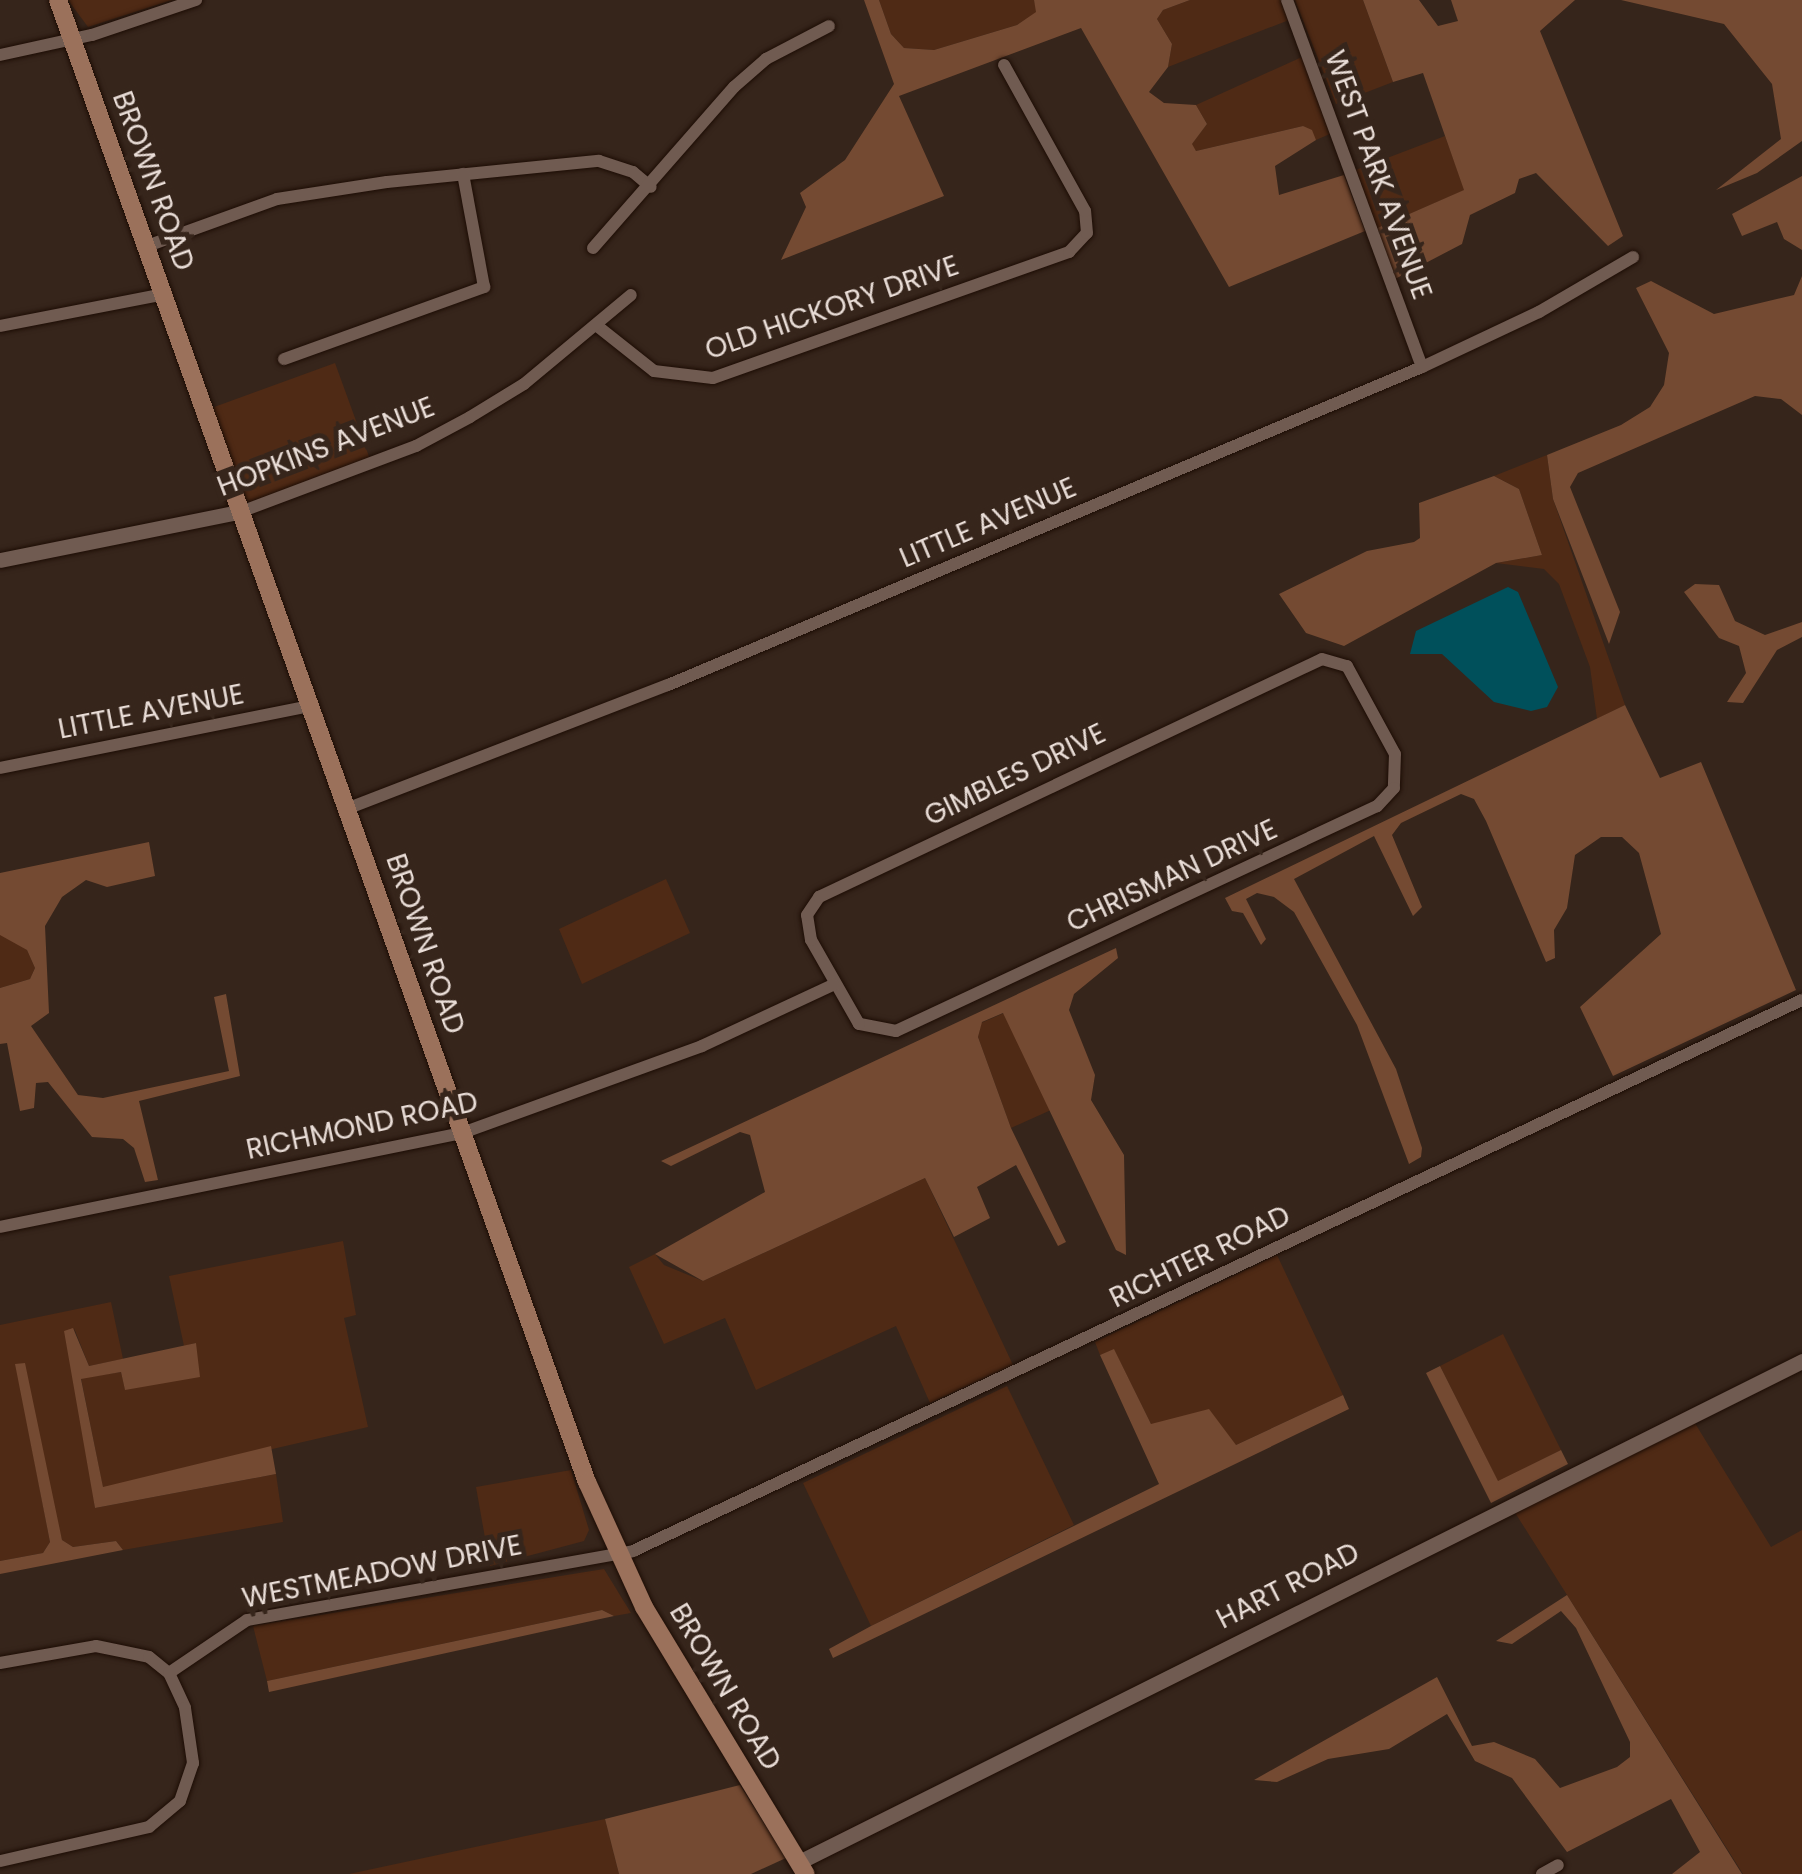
<!DOCTYPE html>
<style>
body{margin:0}
#map{position:relative;width:1802px;height:1874px;overflow:hidden;background:#36251b;font-family:Poppins,sans-serif}
div>[style]{position:absolute}
.green>*{inset:0;background:#4f2a15}
.forest>*{inset:0;background:#744a32}
.water>*{inset:0;background:#00505b}
.roads{filter:drop-shadow(0 0 2px #1d0d05) drop-shadow(0 0 2px #1d0d05)}
.minor>*{height:12px;margin:-6px;padding:0 6px;transform-origin:6px;border-radius:6px;background:#705b51}
.tertiary>*{height:15px;margin:-7.5px;padding:0 7.5px;transform-origin:7.5px;border-radius:7.5px;background:#705b51}
.secondary>*{height:18px;margin:-9px;padding:0 9px;transform-origin:9px;border-radius:9px;background:#9b715b}
span{translate:-50% -50%;white-space:nowrap;text-align:center;line-height:1.15;-webkit-text-stroke:10px #36251b;paint-order:stroke}
.street-label{font-size:28px;color:#e9ddd7}
</style>
<div id="map">
<div class="green">
<i style="clip-path:polygon(68px 0,172px 0,88px 27px)"></i>
<i style="clip-path:polygon(879px 0,1034px 0,1037px 12px,1017px 25px,934px 50px,904px 48px,891px 34px)"></i>
<i style="clip-path:polygon(1190px 0,1281px 0,1289px 20px,1168px 67px,1172px 44px,1157px 19px,1163px 10px)"></i>
<i style="clip-path:polygon(1295px 0,1363px 0,1393px 82px,1336px 104px)"></i>
<i style="clip-path:polygon(1302px 57px,1332px 133px,1316px 140px,1303px 126px,1196px 151px,1191px 145px,1207px 124px,1196px 105px)"></i>
<i style="clip-path:polygon(1445px 136px,1465px 190px,1375px 229px,1353px 171px)"></i>
<i style="clip-path:polygon(335px 363px,371px 462px,244px 508px,206px 410px)"></i>
<i style="clip-path:polygon(1547px 455px,1553px 499px,1625px 705px,1597px 719px,1590px 667px,1559px 584px,1544px 569px,1496px 563px,1542px 555px,1519px 489px,1494px 476px)"></i>
<i style="clip-path:polygon(666px 879px,690px 933px,582px 984px,559px 929px)"></i>
<i style="clip-path:polygon(7px 934px,27px 950px,35px 968px,30px 979px,0 988px,0 935px)"></i>
<i style="clip-path:polygon(1004px 1013px,1051px 1110px,1011px 1128px,978px 1037px,981px 1023px)"></i>
<i style="clip-path:polygon(925px 1178px,1013px 1365px,930px 1403px,896px 1326px,756px 1390px,725px 1318px,664px 1344px,629px 1267px,655px 1254px,664px 1265px,703px 1281px)"></i>
<i style="clip-path:polygon(343px 1241px,356px 1315px,344px 1318px,368px 1427px,103px 1488px,81px 1378px,121px 1372px,125px 1389px,196px 1343px,184px 1346px,169px 1276px)"></i>
<i style="clip-path:polygon(1277px 1255px,1343px 1395px,1236px 1445px,1151px 1424px,1114px 1350px,1100px 1355px,1095px 1342px)"></i>
<i style="clip-path:polygon(111px 1302px,123px 1359px,89px 1366px,74px 1328px,95px 1508px,276px 1474px,283px 1522px,123px 1550px,116px 1541px,73px 1547px,62px 1540px,16px 1364px,50px 1542px,43px 1553px,0 1561px,0 1325px)"></i>
<i style="clip-path:polygon(1503px 1334px,1561px 1450px,1498px 1482px,1440px 1366px)"></i>
<i style="clip-path:polygon(1007px 1386px,1074px 1525px,871px 1626px,803px 1483px)"></i>
<i style="clip-path:polygon(1693px 1420px,1771px 1547px,1802px 1530px,1802px 1874px,1743px 1874px,1514px 1511px)"></i>
<i style="clip-path:polygon(571px 1470px,589px 1530px,584px 1541px,490px 1566px,476px 1487px)"></i>
<i style="clip-path:polygon(604px 1569px,631px 1613px,614px 1616px,602px 1610px,267px 1681px,253px 1626px)"></i>
<i style="clip-path:polygon(605px 1819px,619px 1874px,349px 1874px)"></i>
</div>
<div class="forest">
<i style="clip-path:polygon(864px 0,879px 0,891px 34px,904px 48px,934px 50px,1017px 25px,1036px 12px,1034px 0,1190px 0,1163px 10px,1157px 19px,1172px 44px,1168px 67px,1149px 92px,1164px 103px,1196px 105px,1207px 124px,1192px 144px,1196px 151px,1303px 126px,1312px 130px,1316px 140px,1275px 166px,1279px 195px,1344px 175px,1365px 231px,1229px 287px,1081px 28px,899px 96px,944px 196px,781px 260px,806px 207px,800px 193px,845px 160px,894px 84px)"></i>
<i style="clip-path:polygon(1363px 0,1419px 0,1438px 26px,1458px 21px,1451px 0,1575px 0,1540px 31px,1623px 236px,1608px 246px,1536px 173px,1519px 179px,1515px 193px,1470px 215px,1462px 244px,1395px 279px,1375px 229px,1464px 190px,1423px 73px,1393px 82px)"></i>
<i style="clip-path:polygon(1621px 0,1802px 0,1802px 141px,1757px 173px,1716px 190px,1781px 139px,1772px 84px,1724px 24px)"></i>
<i style="clip-path:polygon(1802px 176px,1802px 250px,1784px 239px,1777px 222px,1742px 236px,1732px 214px)"></i>
<i style="clip-path:polygon(1802px 276px,1802px 415px,1781px 399px,1755px 396px,1578px 473px,1570px 487px,1620px 612px,1609px 644px,1553px 499px,1547px 455px,1621px 425px,1650px 407px,1664px 385px,1669px 353px,1636px 288px,1651px 281px,1714px 314px,1794px 295px)"></i>
<i style="clip-path:polygon(1494px 476px,1519px 489px,1542px 555px,1496px 563px,1344px 646px,1306px 633px,1279px 594px,1367px 551px,1414px 542px,1420px 538px,1419px 503px)"></i>
<i style="clip-path:polygon(1695px 584px,1719px 585px,1735px 621px,1765px 635px,1802px 622px,1802px 637px,1777px 650px,1743px 703px,1727px 702px,1746px 673px,1739px 646px,1719px 638px,1684px 592px)"></i>
<i style="clip-path:polygon(1625px 705px,1660px 778px,1701px 762px,1796px 990px,1613px 1076px,1580px 1007px,1661px 934px,1639px 853px,1622px 837px,1601px 837px,1575px 855px,1567px 908px,1554px 930px,1555px 958px,1546px 962px,1486px 821px,1474px 799px,1461px 794px,1401px 823px,1392px 835px,1422px 907px,1413px 916px,1374px 836px,1294px 879px,1396px 1069px,1422px 1148px,1421px 1157px,1409px 1164px,1357px 1025px,1294px 912px,1274px 897px,1257px 893px,1246px 899px,1266px 939px,1261px 945px,1243px 913px,1232px 911px,1225px 898px)"></i>
<i style="clip-path:polygon(149px 842px,155px 876px,107px 887px,86px 880px,62px 897px,45px 926px,49px 1013px,31px 1026px,78px 1095px,103px 1098px,229px 1071px,214px 997px,226px 994px,240px 1076px,139px 1101px,158px 1180px,145px 1182px,134px 1148px,123px 1139px,92px 1137px,48px 1082px,36px 1083px,34px 1108px,20px 1111px,7px 1043px,0 1044px,0 988px,30px 979px,35px 968px,27px 950px,0 935px,0 873px)"></i>
<i style="clip-path:polygon(1116px 948px,1118px 958px,1074px 994px,1069px 1010px,1095px 1075px,1091px 1100px,1124px 1155px,1126px 1255px,1116px 1250px,1003px 1013px,982px 1022px,978px 1037px,1011px 1128px,1066px 1242px,1058px 1246px,1016px 1165px,977px 1187px,990px 1218px,954px 1237px,925px 1178px,703px 1281px,655px 1254px,765px 1192px,750px 1135px,740px 1132px,671px 1166px,661px 1161px)"></i>
<i style="clip-path:polygon(73px 1328px,89px 1366px,196px 1343px,200px 1377px,125px 1390px,121px 1372px,81px 1379px,103px 1487px,271px 1446px,276px 1474px,95px 1508px,64px 1331px)"></i>
<i style="clip-path:polygon(1114px 1349px,1151px 1424px,1209px 1409px,1236px 1445px,1343px 1395px,1349px 1409px,833px 1658px,829px 1649px,871px 1626px,1159px 1484px,1100px 1355px)"></i>
<i style="clip-path:polygon(25px 1363px,62px 1540px,73px 1547px,116px 1541px,123px 1550px,0 1574px,0 1561px,43px 1553px,50px 1542px,15px 1364px)"></i>
<i style="clip-path:polygon(1440px 1366px,1498px 1481px,1561px 1450px,1568px 1464px,1491px 1503px,1426px 1373px)"></i>
<i style="clip-path:polygon(1567px 1595px,1742px 1874px,1672px 1874px,1700px 1852px,1671px 1799px,1567px 1852px,1512px 1778px,1475px 1761px,1447px 1714px,1389px 1749px,1328px 1759px,1277px 1782px,1254px 1780px,1437px 1677px,1472px 1746px,1494px 1742px,1535px 1759px,1560px 1788px,1617px 1767px,1630px 1757px,1630px 1742px,1576px 1628px,1561px 1611px,1512px 1644px,1496px 1641px)"></i>
<i style="clip-path:polygon(602px 1610px,614px 1616px,269px 1692px,267px 1681px)"></i>
<i style="clip-path:polygon(740px 1785px,786px 1858px,751px 1874px,619px 1874px,605px 1819px)"></i>
</div>
<div class="water">
<i style="clip-path:polygon(1508px 587px,1518px 592px,1558px 687px,1547px 707px,1531px 711px,1494px 702px,1442px 654px,1410px 654px,1416px 631px)"></i>
</div>
<div class="roads">
<div class="minor">
<i style="left:1287px;top:0;width:391px;rotate:69.8deg"></i>
<i style="left:0;top:55px;width:94px;rotate:-12.3deg"></i>
<i style="left:92px;top:35px;width:110px;rotate:-18.6deg"></i>
<i style="left:147px;top:246px;width:138px;rotate:-19.9deg"></i>
<i style="left:277px;top:199px;width:111px;rotate:-8.8deg"></i>
<i style="left:387px;top:182px;width:213px;rotate:-5.7deg"></i>
<i style="left:599px;top:161px;width:36px;rotate:18deg"></i>
<i style="left:633px;top:172px;width:23px;rotate:40deg"></i>
<i style="left:593px;top:248px;width:214px;rotate:-48.8deg"></i>
<i style="left:734px;top:87px;width:43px;rotate:-41.2deg"></i>
<i style="left:766px;top:59px;width:71px;rotate:-27.6deg"></i>
<i style="left:596px;top:325px;width:74px;rotate:38.4deg"></i>
<i style="left:654px;top:371px;width:59px;rotate:6.8deg"></i>
<i style="left:713px;top:378px;width:378px;rotate:-19.5deg"></i>
<i style="left:1069px;top:252px;width:26px;rotate:-47deg"></i>
<i style="left:1087px;top:233px;width:22px;rotate:-95deg"></i>
<i style="left:1085px;top:211px;width:167px;rotate:-119deg"></i>
<i style="left:0;top:326px;width:167px;rotate:-11deg"></i>
<i style="left:284px;top:359px;width:213px;rotate:-19.8deg"></i>
<i style="left:484px;top:287px;width:115px;rotate:-100.5deg"></i>
<i style="left:243px;top:511px;width:185px;rotate:-20.6deg"></i>
<i style="left:416px;top:446px;width:61px;rotate:-28.2deg"></i>
<i style="left:470px;top:417px;width:63px;rotate:-31.4deg"></i>
<i style="left:524px;top:384px;width:139px;rotate:-39.8deg"></i>
<i style="left:1322px;top:659px;width:26px;rotate:16deg"></i>
<i style="left:1347px;top:666px;width:100px;rotate:61.4deg"></i>
<i style="left:1395px;top:754px;width:34px;rotate:92deg"></i>
<i style="left:1394px;top:788px;width:25px;rotate:133deg"></i>
<i style="left:1377px;top:806px;width:531px;rotate:154.93deg"></i>
<i style="left:896px;top:1031px;width:38px;rotate:-169deg"></i>
<i style="left:859px;top:1024px;width:97px;rotate:-119.7deg"></i>
<i style="left:811px;top:940px;width:25px;rotate:-99deg"></i>
<i style="left:807px;top:915px;width:22px;rotate:-56deg"></i>
<i style="left:819px;top:897px;width:556px;rotate:-25.32deg"></i>
<i style="left:0;top:768px;width:317px;rotate:-11.3deg"></i>
<i style="left:349px;top:808px;width:342px;rotate:-21.1deg"></i>
<i style="left:668px;top:685px;width:818px;rotate:-22.87deg"></i>
<i style="left:1422px;top:367px;width:129px;rotate:-25.2deg"></i>
<i style="left:1539px;top:312px;width:109px;rotate:-30.3deg"></i>
<i style="left:0;top:1227px;width:471px;rotate:-11.5deg"></i>
<i style="left:462px;top:1133px;width:255px;rotate:-19.9deg"></i>
<i style="left:702px;top:1046px;width:145px;rotate:-25deg"></i>
<i style="left:0;top:1663px;width:97px;rotate:-10deg"></i>
<i style="left:96px;top:1646px;width:54px;rotate:11.7deg"></i>
<i style="left:149px;top:1657px;width:26px;rotate:39deg"></i>
<i style="left:169px;top:1673px;width:38px;rotate:65deg"></i>
<i style="left:185px;top:1708px;width:56px;rotate:81.7deg"></i>
<i style="left:193px;top:1763px;width:40px;rotate:108.9deg"></i>
<i style="left:180px;top:1801px;width:40px;rotate:140deg"></i>
<i style="left:149px;top:1827px;width:153px;rotate:167.1deg"></i>
<i style="left:169px;top:1673px;width:94px;rotate:-34.2deg"></i>
<i style="left:247px;top:1620px;width:392px;rotate:-10.1deg"></i>
<i style="left:633px;top:1551px;width:1292px;rotate:-25.24deg"></i>
<i style="left:1542px;top:1874px;width:18px;rotate:-29deg"></i>
</div>
<div class="tertiary">
<i style="left:0;top:560px;width:248px;rotate:-11.4deg"></i>
<i style="left:799px;top:1862px;width:1121px;rotate:-26.54deg"></i>
</div>
<div class="secondary">
<i style="left:58px;top:0;width:1574px;rotate:70.36deg"></i>
<i style="left:587px;top:1482px;width:137px;rotate:65.5deg"></i>
<i style="left:644px;top:1607px;width:312px;rotate:58.8deg"></i>
</div>
</div>
<div class="street-label">
<span style="left:1378px;top:175px;rotate:70deg">WEST PARK AVENUE</span>
<span style="left:153px;top:181px;rotate:70deg">BROWN ROAD</span>
<span style="left:832px;top:308px;rotate:-19deg">OLD HICKORY DRIVE</span>
<span style="left:326px;top:447px;rotate:-21deg">HOPKINS AVENUE</span>
<span style="left:988px;top:523px;rotate:-23deg">LITTLE AVENUE</span>
<span style="left:151px;top:712px;rotate:-11deg">LITTLE AVENUE</span>
<span style="left:1015px;top:775px;rotate:-26deg">GIMBLES DRIVE</span>
<span style="left:1172px;top:876px;rotate:-25deg">CHRISMAN DRIVE</span>
<span style="left:425px;top:944px;rotate:71deg">BROWN ROAD</span>
<span style="left:362px;top:1126px;rotate:-12deg">RICHMOND ROAD</span>
<span style="left:1200px;top:1257px;rotate:-26deg">RICHTER ROAD</span>
<span style="left:382px;top:1572px;rotate:-11deg">WESTMEADOW DRIVE</span>
<span style="left:1288px;top:1586px;rotate:-27deg">HART ROAD</span>
<span style="left:725px;top:1687px;rotate:59deg">BROWN ROAD</span>
</div>
</div>
